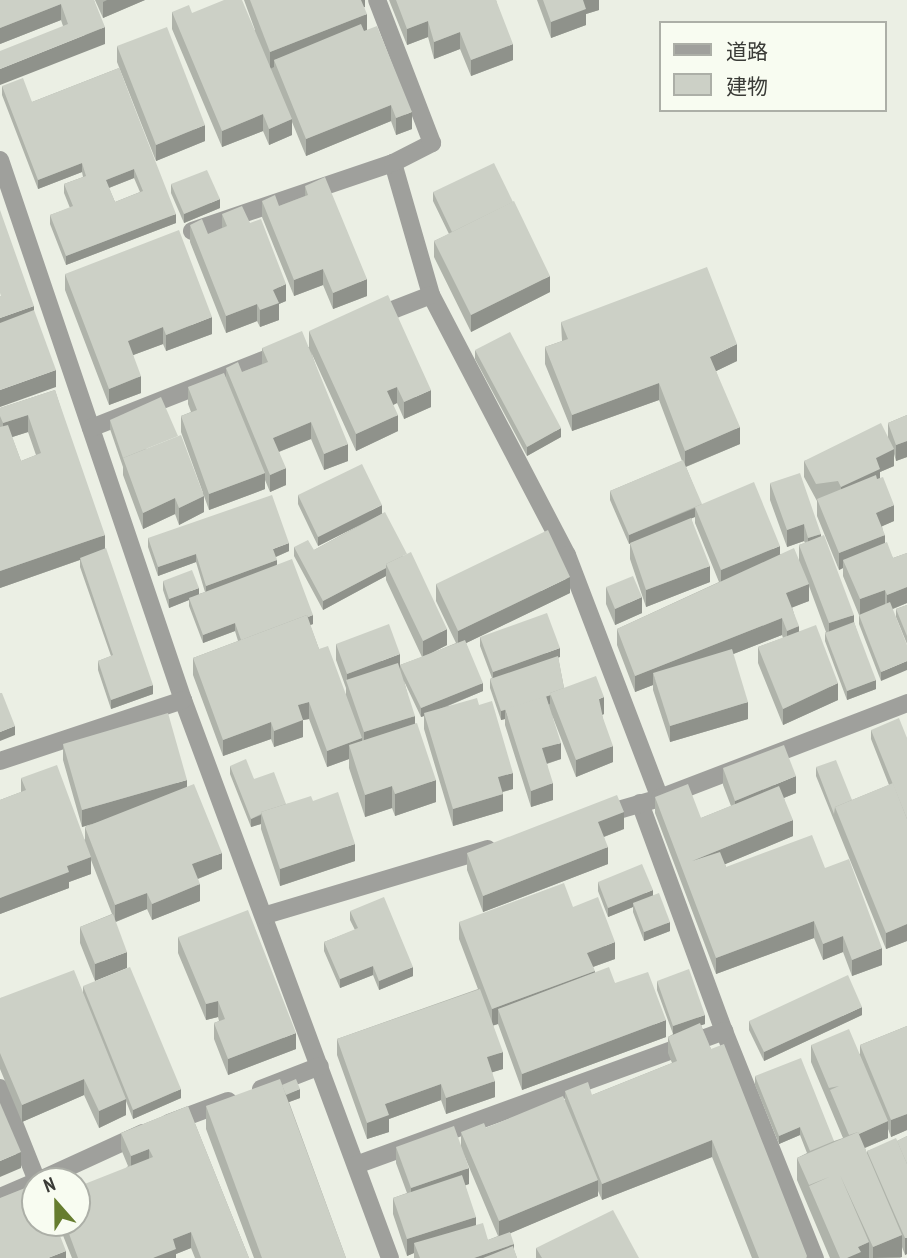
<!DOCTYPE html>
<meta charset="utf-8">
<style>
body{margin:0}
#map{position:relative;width:907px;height:1258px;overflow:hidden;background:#ebefe4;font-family:"PT Sans Narrow","Noto Sans JP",sans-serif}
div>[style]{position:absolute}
.minor>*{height:18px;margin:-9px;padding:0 9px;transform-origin:9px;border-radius:9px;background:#9fa09c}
.wall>*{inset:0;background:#afb3aa}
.shaded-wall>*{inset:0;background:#8f928b}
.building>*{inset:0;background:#ccd0c6}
span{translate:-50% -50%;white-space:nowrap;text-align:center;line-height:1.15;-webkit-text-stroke:5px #f8fcf1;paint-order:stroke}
.legend{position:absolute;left:659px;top:21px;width:228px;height:91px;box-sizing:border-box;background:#f8fcf1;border:2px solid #acafa7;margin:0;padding:9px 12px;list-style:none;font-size:21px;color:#3a3b37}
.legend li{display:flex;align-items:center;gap:14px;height:35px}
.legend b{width:35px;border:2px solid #acafa7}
.north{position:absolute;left:21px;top:1167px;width:70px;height:70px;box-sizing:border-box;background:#f8fcf1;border:2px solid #acafa7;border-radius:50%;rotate:339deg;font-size:19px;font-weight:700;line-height:28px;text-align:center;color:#3a3b37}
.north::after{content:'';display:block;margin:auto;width:24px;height:32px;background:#667d2f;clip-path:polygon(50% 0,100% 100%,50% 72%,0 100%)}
</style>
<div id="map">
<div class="minor">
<i style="left:0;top:160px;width:570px;rotate:71.28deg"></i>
<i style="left:183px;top:700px;width:595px;rotate:69.65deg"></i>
<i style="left:393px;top:163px;width:137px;rotate:73.9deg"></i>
<i style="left:431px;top:295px;width:293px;rotate:62.4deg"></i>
<i style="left:567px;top:555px;width:260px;rotate:69.1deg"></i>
<i style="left:192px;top:231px;width:212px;rotate:-18.7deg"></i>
<i style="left:393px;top:163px;width:44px;rotate:-27.1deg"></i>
<i style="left:432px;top:143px;width:153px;rotate:-111deg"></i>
<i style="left:372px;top:318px;width:63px;rotate:-21.3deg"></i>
<i style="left:91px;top:428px;width:207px;rotate:-21.5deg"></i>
<i style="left:0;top:761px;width:193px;rotate:-18.4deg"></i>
<i style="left:640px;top:803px;width:243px;rotate:69.8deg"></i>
<i style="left:724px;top:1031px;width:245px;rotate:68.2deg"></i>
<i style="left:601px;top:815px;width:61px;rotate:-16.1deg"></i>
<i style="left:660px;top:798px;width:265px;rotate:-21deg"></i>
<i style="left:266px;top:915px;width:231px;rotate:-16.6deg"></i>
<i style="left:0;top:1088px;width:100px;rotate:68.3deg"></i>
<i style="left:261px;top:1089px;width:63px;rotate:-21.3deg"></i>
<i style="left:169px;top:1123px;width:63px;rotate:-20.4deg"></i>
<i style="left:356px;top:1165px;width:392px;rotate:-20deg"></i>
<i style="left:38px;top:1181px;width:115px;rotate:-24.6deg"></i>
<i style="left:0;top:1197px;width:38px;rotate:-23deg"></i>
</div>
<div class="wall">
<i style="clip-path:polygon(0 0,94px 0,105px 44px,63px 26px,61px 20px,0 44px)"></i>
<i style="clip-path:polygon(95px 0,145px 0,103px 18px)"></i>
<i style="clip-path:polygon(244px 0,365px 0,365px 7px,364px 7px,367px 30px,412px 129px,396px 135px,391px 121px,306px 156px,292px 122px,292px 135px,269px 145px,263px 131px,222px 147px,172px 29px,172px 12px,192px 13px,255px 30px)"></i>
<i style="clip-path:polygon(389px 0,496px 0,513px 60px,471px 76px,460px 49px,434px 59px,428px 37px,407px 45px)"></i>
<i style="clip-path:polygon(537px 0,599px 0,599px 10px,586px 14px,586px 25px,551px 38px)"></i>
<i style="clip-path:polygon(117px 46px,205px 141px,156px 161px,117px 62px)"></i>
<i style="clip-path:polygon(evenodd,119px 68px,176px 223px,66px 265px,50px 224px,50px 215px,70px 208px,64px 193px,64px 184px,83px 177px,82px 172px,38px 189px,2px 95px,2px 86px,32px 102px,119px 68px,134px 178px,140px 192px,115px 202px,109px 188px,134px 178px)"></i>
<i style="clip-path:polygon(171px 184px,220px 208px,184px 223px,171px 193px)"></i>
<i style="clip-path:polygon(305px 186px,367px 296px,333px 309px,323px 285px,294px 296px,262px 217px,262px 201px,279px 206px,305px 196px)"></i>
<i style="clip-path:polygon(433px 192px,513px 202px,550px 292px,471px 332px,434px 257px,434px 241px,449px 234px,433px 201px)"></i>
<i style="clip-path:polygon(222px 214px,250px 223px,286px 301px,279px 304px,279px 320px,260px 327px,257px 321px,226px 333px,190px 242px,190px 225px,208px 234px,222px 228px)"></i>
<i style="clip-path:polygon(65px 274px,212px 334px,166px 351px,163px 344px,133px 355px,141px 393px,109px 405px,65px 290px)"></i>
<i style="clip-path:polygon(561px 322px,737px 361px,716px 371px,740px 444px,686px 467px,701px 504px,780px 554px,799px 561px,799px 545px,805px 543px,804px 541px,787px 547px,770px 500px,770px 483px,821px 536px,854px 622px,876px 689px,847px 700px,825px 641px,825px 633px,826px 632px,809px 586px,809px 601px,792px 607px,799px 631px,838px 700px,783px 725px,758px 663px,758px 647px,783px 638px,782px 635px,733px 654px,748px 719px,670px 742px,653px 690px,653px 685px,635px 692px,617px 645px,617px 629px,719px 582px,695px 523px,695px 517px,691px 518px,710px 582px,646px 607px,630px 559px,630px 543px,629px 544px,610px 500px,610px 491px,682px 461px,659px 400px,572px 431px,545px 364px,545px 347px,562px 341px)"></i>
<i style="clip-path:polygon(309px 331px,431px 407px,404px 419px,397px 403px,393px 405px,398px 431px,356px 451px,311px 352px,348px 461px,324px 470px,311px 439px,279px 452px,286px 485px,270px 492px,265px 480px,265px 489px,209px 510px,204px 496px,204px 512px,179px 525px,175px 514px,143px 529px,123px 475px,123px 467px,110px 429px,110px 420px,203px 493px,181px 432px,181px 416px,191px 412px,188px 404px,188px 387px,226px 377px,226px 368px,242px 372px,262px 364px,262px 348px,309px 347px)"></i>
<i style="clip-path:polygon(475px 350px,561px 437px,527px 456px,475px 359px)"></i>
<i style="clip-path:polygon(evenodd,55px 390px,105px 549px,153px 694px,111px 709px,98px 670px,98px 661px,111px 656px,80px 567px,80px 560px,0 588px,0 408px,55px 390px,28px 432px,36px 455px,21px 461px,12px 437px,28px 432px)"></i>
<i style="clip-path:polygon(907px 415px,907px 457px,896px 461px,894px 454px,894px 466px,880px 472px,880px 478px,894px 521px,882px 526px,885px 543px,893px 558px,907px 553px,907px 603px,893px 609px,881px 681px,859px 624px,859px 615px,843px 576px,843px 568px,839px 570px,817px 516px,817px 501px,804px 477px,804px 461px,888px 437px,888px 423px)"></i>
<i style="clip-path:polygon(298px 495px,382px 513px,447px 645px,430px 654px,456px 643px,436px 601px,436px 584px,570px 593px,466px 643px,483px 691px,448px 706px,479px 705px,513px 789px,503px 792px,503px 811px,453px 826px,424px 729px,424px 716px,421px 717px,404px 681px,436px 802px,395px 816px,392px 808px,365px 817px,349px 768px,349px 759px,327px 767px,309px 719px,303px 720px,303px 737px,274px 747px,271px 739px,223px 756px,193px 675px,193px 658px,238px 641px,235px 631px,203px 643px,189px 606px,189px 600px,169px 608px,163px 590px,163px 581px,199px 594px,205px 592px,196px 562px,158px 576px,148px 547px,148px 538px,289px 551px,276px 557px,277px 565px,313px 624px,310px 625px,319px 649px,346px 695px,346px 688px,336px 660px,336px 644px,400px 668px,400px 670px,400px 665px,422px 657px,386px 580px,386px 576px,323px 610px,294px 556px,294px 547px,314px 550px,371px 519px,318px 546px,298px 504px)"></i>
<i style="clip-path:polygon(606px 587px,642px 613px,615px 625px,606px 604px)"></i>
<i style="clip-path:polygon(907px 605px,907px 644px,896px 617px,896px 609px)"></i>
<i style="clip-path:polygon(480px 637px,560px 657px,558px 657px,564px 688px,604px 714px,602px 715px,613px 762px,576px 777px,552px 715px,561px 759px,547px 764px,553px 800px,531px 807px,505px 725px,505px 719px,501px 720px,490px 688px,490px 679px,492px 678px,480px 646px)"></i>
<i style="clip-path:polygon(871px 730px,907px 738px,907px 941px,886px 949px,816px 776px,816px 767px,852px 800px,889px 785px,871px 739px)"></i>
<i style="clip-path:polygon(63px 744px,187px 787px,222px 869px,198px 879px,200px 901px,152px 920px,147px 909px,116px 922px,95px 981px,80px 943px,80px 927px,112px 914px,91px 860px,91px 874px,69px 882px,69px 888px,0 914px,0 800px,21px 792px,21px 778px,85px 840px,85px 827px,94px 823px,82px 827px,63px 760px)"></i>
<i style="clip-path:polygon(230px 766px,254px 779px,286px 804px,313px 801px,355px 861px,280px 886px,261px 829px,261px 824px,251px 827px,230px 774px)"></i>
<i style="clip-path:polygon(723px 768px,796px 793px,784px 798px,793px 836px,725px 864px,726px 867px,825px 868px,882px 965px,852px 976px,843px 952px,823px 960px,814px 938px,716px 974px,655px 813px,655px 797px,701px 818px,731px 806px,723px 785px)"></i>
<i style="clip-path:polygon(624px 829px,604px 837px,608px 864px,483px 912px,467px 870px,467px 853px)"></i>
<i style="clip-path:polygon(598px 882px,653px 895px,670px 931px,644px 941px,633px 912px,633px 907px,608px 917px,598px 891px)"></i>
<i style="clip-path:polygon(573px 907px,615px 959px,593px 967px,595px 973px,615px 983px,666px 1037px,522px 1090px,498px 1024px,493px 1025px,503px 1069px,492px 1072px,495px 1097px,446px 1114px,441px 1100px,389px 1119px,389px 1132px,367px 1139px,337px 1055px,337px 1039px,478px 989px,459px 939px,459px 922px)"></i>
<i style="clip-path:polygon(350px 911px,413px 976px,379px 990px,373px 975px,340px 988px,324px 951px,324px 942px,355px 930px,350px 920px)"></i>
<i style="clip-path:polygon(178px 937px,296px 1049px,228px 1075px,214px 1039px,214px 1023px,219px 1021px,218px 1017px,206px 1020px,178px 953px)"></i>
<i style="clip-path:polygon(evenodd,657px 981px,705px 1024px,701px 1025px,711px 1049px,807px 1258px,752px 1258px,712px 1157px,602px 1200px,598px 1191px,598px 1196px,510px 1233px,514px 1250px,517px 1258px,414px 1258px,414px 1253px,407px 1256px,393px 1214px,393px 1198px,407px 1193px,396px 1163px,396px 1147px,461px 1147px,461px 1132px,486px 1128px,565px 1100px,565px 1091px,592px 1095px,672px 1063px,668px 1053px,668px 1037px,673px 1034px,657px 990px,657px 981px,464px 1155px,498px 1236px,488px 1240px,476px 1225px,465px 1185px,469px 1184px,464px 1155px)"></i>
<i style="clip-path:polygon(83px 986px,181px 1098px,133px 1119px,126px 1101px,126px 1115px,99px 1128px,84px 1095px,22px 1122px,0 1069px,0 998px,83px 992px)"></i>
<i style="clip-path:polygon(862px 1015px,764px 1061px,749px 1030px,749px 1021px)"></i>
<i style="clip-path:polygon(907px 1026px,907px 1130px,891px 1137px,888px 1129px,888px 1138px,865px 1148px,867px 1154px,867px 1151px,897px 1141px,907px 1136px,907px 1254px,905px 1255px,902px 1247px,902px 1257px,900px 1258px,830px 1258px,797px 1180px,797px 1158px,807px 1153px,800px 1135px,779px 1144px,755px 1085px,755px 1076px,834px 1141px,843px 1138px,811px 1062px,811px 1045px,860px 1054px,860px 1045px)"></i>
<i style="clip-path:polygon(282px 1085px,300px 1098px,289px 1102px,346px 1258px,254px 1258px,206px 1129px,206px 1106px)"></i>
<i style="clip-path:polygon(188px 1106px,249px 1258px,195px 1258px,191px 1248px,176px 1254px,176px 1258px,72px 1258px,58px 1223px,77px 1223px,128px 1166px,121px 1149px,121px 1133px)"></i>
<i style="clip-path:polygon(536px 1248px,639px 1258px,536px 1258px)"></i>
</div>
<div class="shaded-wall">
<i style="clip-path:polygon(107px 0,145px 0,103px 18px,103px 2px)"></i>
<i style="clip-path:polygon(358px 0,365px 0,365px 7px,358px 9px)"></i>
<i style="clip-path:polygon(583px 0,599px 0,599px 10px,586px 14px,586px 25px,551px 38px,551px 22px)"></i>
<i style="clip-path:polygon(61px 4px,61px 20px,0 44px,0 28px)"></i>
<i style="clip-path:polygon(367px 14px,367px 31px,274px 60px,274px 67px,270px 69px,270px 52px)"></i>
<i style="clip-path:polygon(428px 21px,428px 37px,407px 45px,407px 29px)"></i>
<i style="clip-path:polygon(105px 27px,105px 44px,0 85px,0 69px)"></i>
<i style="clip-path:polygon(460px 32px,460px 49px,434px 59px,434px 42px)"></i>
<i style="clip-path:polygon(513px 44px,513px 60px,471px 76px,471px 60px)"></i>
<i style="clip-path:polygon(391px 105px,391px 121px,306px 156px,306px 139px)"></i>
<i style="clip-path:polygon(412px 112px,412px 129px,396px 135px,396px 118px)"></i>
<i style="clip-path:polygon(263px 114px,263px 131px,222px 147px,222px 131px)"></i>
<i style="clip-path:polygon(292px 119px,292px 135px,269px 145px,269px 129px)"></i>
<i style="clip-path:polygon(205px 125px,205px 141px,156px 161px,156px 145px)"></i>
<i style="clip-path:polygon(82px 163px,82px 172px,38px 189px,38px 180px)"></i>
<i style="clip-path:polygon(134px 169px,134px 178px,106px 189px,106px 180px)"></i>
<i style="clip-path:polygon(220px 199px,220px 208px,184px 223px,184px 214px)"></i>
<i style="clip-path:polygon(176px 214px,176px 223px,66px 265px,66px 256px)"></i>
<i style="clip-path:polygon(323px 269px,323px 285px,294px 296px,294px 280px)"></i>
<i style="clip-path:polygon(550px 276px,550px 292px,471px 332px,471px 315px)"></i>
<i style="clip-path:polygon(367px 279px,367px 296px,333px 309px,333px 293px)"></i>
<i style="clip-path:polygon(286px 284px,286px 301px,279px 304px,279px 320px,260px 327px,260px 310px,273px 290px)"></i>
<i style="clip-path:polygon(257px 304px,257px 321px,226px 333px,226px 316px)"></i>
<i style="clip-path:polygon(34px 306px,34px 323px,0 335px,0 318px)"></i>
<i style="clip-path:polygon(212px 317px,212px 334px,166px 351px,166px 335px)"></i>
<i style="clip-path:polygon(163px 327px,163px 344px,128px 357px,128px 341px)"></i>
<i style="clip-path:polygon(737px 344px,737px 361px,710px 374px,710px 357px)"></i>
<i style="clip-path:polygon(56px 370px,56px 387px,0 407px,0 390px)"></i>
<i style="clip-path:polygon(141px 376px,141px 393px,109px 405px,109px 389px)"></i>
<i style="clip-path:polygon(659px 383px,659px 400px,572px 431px,572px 415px)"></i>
<i style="clip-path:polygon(397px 387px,397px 403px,387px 408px,387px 391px)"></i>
<i style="clip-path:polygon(431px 390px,431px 407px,404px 419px,404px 402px)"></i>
<i style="clip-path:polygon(28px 415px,28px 432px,3px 440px,3px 423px)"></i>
<i style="clip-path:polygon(398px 415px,398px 431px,356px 451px,356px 434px)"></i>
<i style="clip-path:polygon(311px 422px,311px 439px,273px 454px,273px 438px)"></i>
<i style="clip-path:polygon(740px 427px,740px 444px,685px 467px,685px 451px)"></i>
<i style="clip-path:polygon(561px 428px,561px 437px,527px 456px,527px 447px)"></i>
<i style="clip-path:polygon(907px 441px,907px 457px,896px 461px,896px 445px)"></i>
<i style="clip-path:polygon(348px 444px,348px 461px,324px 470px,324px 454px)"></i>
<i style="clip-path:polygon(894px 449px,894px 466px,880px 472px,880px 485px,841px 504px,841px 487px,876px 458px)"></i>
<i style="clip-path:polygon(286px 468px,286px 485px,270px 492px,270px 475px)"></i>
<i style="clip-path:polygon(265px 473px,265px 489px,209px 510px,209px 494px)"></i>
<i style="clip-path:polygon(204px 496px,204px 512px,179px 525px,179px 508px)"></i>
<i style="clip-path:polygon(175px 498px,175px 514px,143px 529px,143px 513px)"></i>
<i style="clip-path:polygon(382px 505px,382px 514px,318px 546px,318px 537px)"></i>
<i style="clip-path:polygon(894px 505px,894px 521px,876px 529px,876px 513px)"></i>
<i style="clip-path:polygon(695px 508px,695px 517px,629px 544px,629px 535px)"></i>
<i style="clip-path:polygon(804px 524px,804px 541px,787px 547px,787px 530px)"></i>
<i style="clip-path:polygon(821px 534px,821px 550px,808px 554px,808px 538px)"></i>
<i style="clip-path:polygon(105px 535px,105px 551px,0 588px,0 571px)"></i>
<i style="clip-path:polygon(885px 535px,885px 551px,843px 560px,843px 568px,839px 570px,839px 553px)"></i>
<i style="clip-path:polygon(289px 543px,289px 551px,273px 558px,273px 549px)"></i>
<i style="clip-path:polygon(780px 546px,780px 562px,721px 587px,721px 570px)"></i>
<i style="clip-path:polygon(196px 554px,196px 562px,158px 576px,158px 567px)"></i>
<i style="clip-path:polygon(277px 560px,277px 569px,206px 595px,206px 586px)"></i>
<i style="clip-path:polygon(710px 566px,710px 582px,646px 607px,646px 590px)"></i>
<i style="clip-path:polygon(386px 568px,386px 576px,323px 610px,323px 601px)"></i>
<i style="clip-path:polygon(570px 577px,570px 593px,458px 647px,458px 631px)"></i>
<i style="clip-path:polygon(809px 584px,809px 601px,786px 610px,786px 593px)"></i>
<i style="clip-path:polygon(907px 587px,907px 603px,887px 611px,887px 595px)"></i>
<i style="clip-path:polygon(199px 588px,199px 596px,189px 598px,189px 600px,169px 608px,169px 599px)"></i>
<i style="clip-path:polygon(885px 590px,885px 606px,860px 616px,860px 599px)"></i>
<i style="clip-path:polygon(642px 597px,642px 613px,615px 625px,615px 609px)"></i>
<i style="clip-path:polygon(313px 615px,313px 624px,242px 651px,242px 642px)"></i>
<i style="clip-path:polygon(854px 615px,854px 631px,829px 640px,829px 623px)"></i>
<i style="clip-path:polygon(782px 618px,782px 635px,657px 684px,653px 673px,653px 685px,635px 692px,635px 676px)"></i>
<i style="clip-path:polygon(235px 623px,235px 631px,203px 643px,203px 635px)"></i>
<i style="clip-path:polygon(799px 626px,799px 642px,787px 647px,787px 631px)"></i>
<i style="clip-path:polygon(447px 629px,447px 645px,423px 657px,423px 641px)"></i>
<i style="clip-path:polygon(560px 648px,560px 657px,493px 681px,493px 672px)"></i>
<i style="clip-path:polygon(400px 654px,400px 670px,347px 682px,347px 674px)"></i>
<i style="clip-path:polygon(907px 661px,907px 670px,881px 681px,881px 672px)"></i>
<i style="clip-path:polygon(876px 680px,876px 689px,847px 700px,847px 691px)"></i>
<i style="clip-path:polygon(483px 683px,483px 691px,425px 715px,424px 713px,424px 716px,421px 717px,421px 708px)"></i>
<i style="clip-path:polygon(838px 683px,838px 700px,783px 725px,783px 709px)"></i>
<i style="clip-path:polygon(153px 685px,153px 694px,111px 709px,111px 700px)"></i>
<i style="clip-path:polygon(550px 695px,550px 704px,508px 718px,505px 710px)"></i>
<i style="clip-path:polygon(604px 697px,604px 714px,599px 716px,599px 699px)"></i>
<i style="clip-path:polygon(309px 702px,309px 719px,303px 720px,303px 737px,274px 747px,274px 731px,298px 705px)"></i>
<i style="clip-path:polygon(748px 702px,748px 719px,670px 742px,670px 726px)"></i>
<i style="clip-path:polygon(505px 710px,505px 719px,501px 720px,501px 711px)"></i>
<i style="clip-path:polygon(415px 716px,415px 733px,364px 749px,364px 732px)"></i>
<i style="clip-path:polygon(271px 722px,271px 739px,223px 756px,223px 740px)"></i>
<i style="clip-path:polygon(15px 726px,15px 735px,0 741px,0 732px)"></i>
<i style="clip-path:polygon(362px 738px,362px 755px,349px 745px,349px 759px,327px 767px,327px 751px)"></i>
<i style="clip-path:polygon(561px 743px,561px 759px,542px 765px,542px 748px)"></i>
<i style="clip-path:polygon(613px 746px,613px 762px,576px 777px,576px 760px)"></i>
<i style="clip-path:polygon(513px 773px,513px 789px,498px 793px,498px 777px)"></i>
<i style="clip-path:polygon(796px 776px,796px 793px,735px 817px,735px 801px)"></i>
<i style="clip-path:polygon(187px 780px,187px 796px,82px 827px,82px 810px)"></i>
<i style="clip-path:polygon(436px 780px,436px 802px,395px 816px,395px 794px)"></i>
<i style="clip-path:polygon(553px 783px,553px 800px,531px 807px,531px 791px)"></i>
<i style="clip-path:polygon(392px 786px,392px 808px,365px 817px,365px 795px)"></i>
<i style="clip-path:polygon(503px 794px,503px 811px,453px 826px,453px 809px)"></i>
<i style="clip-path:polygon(624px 812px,624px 829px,598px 839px,598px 822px)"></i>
<i style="clip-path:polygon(261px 815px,261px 824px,251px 827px,251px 819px)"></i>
<i style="clip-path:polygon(793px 820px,793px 836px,692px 878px,692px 861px)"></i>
<i style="clip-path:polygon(355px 844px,355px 861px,280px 886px,280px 869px)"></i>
<i style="clip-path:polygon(608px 847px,608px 864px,483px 912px,483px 896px)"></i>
<i style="clip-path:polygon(222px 853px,222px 869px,192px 881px,192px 864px)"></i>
<i style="clip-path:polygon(91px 857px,91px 874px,69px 882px,69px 888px,0 914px,0 898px,67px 866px)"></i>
<i style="clip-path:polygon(200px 884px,200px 901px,152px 920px,152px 904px)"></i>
<i style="clip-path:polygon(653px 890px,653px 899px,633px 903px,633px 907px,608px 917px,608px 908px)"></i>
<i style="clip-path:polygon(147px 893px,147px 909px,115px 922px,115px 905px)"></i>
<i style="clip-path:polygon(814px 921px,814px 938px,716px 974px,716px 958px)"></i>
<i style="clip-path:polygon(670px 922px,670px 931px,644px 941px,644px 932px)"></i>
<i style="clip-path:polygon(907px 924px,907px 941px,886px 949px,886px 933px)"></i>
<i style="clip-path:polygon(843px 936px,843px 952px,823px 960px,823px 944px)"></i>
<i style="clip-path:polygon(615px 942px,615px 959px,587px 969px,587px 953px)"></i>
<i style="clip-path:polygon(882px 948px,882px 965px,852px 976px,852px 960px)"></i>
<i style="clip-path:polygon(127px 952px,127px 968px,95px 981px,95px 964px)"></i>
<i style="clip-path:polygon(373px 966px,373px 975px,340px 988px,340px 979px)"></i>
<i style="clip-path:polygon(413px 967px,413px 976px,379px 990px,379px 981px)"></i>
<i style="clip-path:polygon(595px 971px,595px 988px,498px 1009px,498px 1024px,492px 1026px,492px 1009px)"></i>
<i style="clip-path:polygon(218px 1001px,218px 1017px,206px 1020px,206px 1004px)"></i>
<i style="clip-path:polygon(862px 1007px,862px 1015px,764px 1061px,764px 1052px)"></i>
<i style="clip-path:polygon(705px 1015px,705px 1024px,673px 1035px,673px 1026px)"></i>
<i style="clip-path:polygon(666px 1020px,666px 1037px,522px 1090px,522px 1074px)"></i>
<i style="clip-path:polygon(296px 1033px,296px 1049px,228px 1075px,228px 1059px)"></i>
<i style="clip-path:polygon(503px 1052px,503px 1069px,487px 1074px,487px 1057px)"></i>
<i style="clip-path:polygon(84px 1079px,84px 1095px,22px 1122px,22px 1105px)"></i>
<i style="clip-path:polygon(495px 1081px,495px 1097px,446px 1114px,446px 1098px)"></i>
<i style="clip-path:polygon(441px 1084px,441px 1100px,389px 1119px,389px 1132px,367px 1139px,367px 1123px,385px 1104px)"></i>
<i style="clip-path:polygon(181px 1089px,181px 1098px,133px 1119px,133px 1110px)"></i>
<i style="clip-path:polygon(300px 1089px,300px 1098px,281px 1105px,281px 1096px)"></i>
<i style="clip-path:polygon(126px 1099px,126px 1115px,99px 1128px,99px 1111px)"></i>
<i style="clip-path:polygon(907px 1114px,907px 1130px,891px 1137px,891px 1120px)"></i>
<i style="clip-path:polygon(888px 1121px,888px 1138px,850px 1154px,850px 1138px)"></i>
<i style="clip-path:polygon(800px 1127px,800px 1135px,779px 1144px,779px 1136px)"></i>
<i style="clip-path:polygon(712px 1140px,712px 1157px,602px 1200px,602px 1184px)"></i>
<i style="clip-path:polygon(149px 1149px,149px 1166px,131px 1173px,131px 1156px)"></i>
<i style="clip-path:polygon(21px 1152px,21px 1168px,0 1177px,0 1161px)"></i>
<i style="clip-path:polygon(469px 1168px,469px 1184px,411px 1205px,411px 1188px)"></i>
<i style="clip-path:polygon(598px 1180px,598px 1196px,499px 1238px,499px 1221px)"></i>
<i style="clip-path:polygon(476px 1217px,476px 1233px,414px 1243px,414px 1253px,407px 1256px,407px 1239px)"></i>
<i style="clip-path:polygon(191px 1232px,191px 1248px,176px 1254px,176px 1258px,153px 1258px,173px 1239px)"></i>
<i style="clip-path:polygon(902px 1235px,902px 1257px,873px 1258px,873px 1247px)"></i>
<i style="clip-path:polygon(905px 1238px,907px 1238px,907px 1254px,905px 1255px)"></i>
<i style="clip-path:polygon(869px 1242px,869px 1258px,847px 1258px,858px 1247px)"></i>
<i style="clip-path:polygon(514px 1244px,514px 1258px,474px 1258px)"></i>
<i style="clip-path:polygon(66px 1251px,66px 1258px,48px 1258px)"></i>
</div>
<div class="building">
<i style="clip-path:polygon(0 0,94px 0,105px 27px,0 69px,0 51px,68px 24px,61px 4px,0 28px)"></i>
<i style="clip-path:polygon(224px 0,242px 0,292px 119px,269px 129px,263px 114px,222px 131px,172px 12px,189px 5px,192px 13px)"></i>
<i style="clip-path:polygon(250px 0,361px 0,367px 14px,270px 52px)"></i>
<i style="clip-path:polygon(396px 0,496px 0,513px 44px,471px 60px,460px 32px,434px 42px,428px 21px,407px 29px)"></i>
<i style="clip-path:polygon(543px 0,583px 0,586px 9px,551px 22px)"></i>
<i style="clip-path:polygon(361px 24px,364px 31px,377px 26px,412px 112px,396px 118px,391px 105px,306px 139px,274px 60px)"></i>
<i style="clip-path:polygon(167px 27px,205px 125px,156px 145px,117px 46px)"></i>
<i style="clip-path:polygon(evenodd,119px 68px,176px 214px,66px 256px,50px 215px,73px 206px,64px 184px,86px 176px,82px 163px,38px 180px,2px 86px,23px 78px,32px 102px,119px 68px,134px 169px,143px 191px,115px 202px,106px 180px,134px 169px)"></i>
<i style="clip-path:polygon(494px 163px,513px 202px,452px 232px,433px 192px)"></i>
<i style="clip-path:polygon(207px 170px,220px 199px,184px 214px,171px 184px)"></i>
<i style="clip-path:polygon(325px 177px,367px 279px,333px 293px,323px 269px,294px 280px,262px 201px,275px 195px,279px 206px,308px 195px,305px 186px)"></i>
<i style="clip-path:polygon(514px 201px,550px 276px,471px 315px,434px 241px)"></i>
<i style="clip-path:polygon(242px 206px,250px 223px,261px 219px,286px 284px,273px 290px,279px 303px,260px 310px,257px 304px,226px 316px,190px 225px,202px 219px,208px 234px,227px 226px,222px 214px)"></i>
<i style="clip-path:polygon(0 210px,34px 306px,0 318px,0 296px,1px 296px,0 293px)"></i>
<i style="clip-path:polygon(179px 230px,212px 317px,166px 335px,163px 327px,128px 341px,141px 376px,109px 389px,65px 274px)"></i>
<i style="clip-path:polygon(707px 267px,737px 344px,710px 357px,740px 427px,685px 451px,659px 383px,572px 415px,545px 347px,568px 339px,561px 322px)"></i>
<i style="clip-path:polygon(388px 295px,431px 390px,404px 402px,397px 387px,387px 391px,398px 415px,356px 434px,309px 331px)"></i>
<i style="clip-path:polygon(34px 310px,56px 370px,0 390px,0 323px)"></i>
<i style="clip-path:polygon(302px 331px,348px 444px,324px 454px,311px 422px,273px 438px,286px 468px,270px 475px,226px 368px,238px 362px,242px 372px,268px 362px,262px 348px)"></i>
<i style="clip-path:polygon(510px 332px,561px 428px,527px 447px,475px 350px)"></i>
<i style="clip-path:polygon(224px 373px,265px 473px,209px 494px,181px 416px,197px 410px,188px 387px)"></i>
<i style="clip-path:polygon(55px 390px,105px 535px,0 571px,0 427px,8px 425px,21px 461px,41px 453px,28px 415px,3px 423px,0 416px,0 408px)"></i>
<i style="clip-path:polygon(161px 397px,178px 436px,123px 458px,110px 420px)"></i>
<i style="clip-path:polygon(907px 415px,907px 441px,896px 445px,888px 423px)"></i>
<i style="clip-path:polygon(881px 423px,894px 449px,876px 458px,880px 469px,841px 487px,838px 481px,816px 484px,804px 461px)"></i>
<i style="clip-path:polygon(181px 435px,204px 496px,179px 508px,175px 498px,143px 513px,123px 458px)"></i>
<i style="clip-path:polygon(683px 460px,702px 504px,629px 535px,610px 491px)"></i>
<i style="clip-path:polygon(362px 464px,382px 505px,318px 537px,298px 495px)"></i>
<i style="clip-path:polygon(800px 473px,821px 534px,808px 538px,804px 524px,787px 530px,770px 483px)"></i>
<i style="clip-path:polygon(876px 475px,877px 479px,883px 477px,894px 505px,876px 513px,885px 535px,839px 553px,817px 499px)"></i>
<i style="clip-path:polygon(754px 482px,780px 546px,721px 570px,695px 507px)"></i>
<i style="clip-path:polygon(272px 495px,289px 543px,273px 549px,277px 560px,206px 586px,196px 554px,158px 567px,148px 538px)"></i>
<i style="clip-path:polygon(385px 512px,407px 554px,386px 564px,386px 568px,323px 601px,294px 547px,308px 540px,314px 550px)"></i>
<i style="clip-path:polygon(691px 518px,710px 566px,646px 590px,630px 543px)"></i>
<i style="clip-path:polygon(548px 530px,570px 577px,458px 631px,436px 584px)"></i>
<i style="clip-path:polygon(824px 535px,854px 615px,829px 623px,799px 545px)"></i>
<i style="clip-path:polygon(887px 542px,893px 558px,907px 553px,907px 587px,887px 595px,885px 590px,860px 599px,843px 560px)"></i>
<i style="clip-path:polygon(106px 548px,153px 685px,111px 700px,98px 661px,113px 655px,80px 558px)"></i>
<i style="clip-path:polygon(794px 548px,809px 584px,786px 593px,799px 626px,787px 631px,782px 618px,635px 676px,617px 629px)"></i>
<i style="clip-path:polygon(411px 552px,447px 629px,423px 641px,386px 564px)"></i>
<i style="clip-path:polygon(292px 559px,313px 615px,308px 617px,307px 615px,241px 640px,235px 623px,203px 635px,189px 598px)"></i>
<i style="clip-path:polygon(192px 570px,199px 588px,169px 599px,163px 581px)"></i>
<i style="clip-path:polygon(633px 576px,642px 597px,615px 609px,606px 587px)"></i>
<i style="clip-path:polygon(890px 602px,907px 645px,907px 661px,881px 672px,859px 615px)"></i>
<i style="clip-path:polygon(907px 605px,907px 636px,896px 609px)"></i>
<i style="clip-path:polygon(547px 613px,560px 648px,493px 672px,480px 637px)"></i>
<i style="clip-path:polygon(307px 615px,319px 649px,328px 646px,362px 738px,327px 751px,309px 702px,298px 705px,303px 720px,274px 731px,271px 722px,223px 740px,193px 658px)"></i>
<i style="clip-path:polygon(854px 622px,876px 680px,847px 691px,825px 633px)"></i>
<i style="clip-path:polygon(389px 624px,400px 654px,347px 674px,336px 644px)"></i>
<i style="clip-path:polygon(816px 625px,838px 683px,783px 709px,758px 647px)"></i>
<i style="clip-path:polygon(465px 640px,483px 683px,421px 708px,400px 665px)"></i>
<i style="clip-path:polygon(732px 649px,748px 702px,670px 726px,653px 673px)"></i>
<i style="clip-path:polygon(558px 656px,564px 688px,550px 693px,551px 695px,501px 711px,490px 679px)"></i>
<i style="clip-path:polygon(398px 663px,415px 716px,364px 732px,346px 680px)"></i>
<i style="clip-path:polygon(596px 676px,604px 697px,599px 699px,603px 718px,613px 746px,576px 760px,550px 693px)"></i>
<i style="clip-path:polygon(0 693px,2px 693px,15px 726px,0 732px)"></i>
<i style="clip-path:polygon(546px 696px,561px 743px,542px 748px,553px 783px,531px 791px,505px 709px)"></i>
<i style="clip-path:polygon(477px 698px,479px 705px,492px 701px,513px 773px,498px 777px,503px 794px,453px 809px,424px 713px)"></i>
<i style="clip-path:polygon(168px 713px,187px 780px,82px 810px,63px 744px)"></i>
<i style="clip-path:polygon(899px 718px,907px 738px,907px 819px,871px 730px)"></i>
<i style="clip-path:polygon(417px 723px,436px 780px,395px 794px,392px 786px,365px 795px,349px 745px)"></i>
<i style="clip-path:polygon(784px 745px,796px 776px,735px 801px,723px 768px)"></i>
<i style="clip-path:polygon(246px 759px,254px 779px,274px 772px,286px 804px,261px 812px,261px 814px,251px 819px,230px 766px)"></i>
<i style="clip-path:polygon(836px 760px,852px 800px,835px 807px,834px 814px,816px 767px)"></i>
<i style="clip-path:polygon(57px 765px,91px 857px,67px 866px,69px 872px,0 898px,0 800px,26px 790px,21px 778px)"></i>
<i style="clip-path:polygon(893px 783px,907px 819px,907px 924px,886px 933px,835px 807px)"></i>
<i style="clip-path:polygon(194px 784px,222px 853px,192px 864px,200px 884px,152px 904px,147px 893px,115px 905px,85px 827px)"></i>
<i style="clip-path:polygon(688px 784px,701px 818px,779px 786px,793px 820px,692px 861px,720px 852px,726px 867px,812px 835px,825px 868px,849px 859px,882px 948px,852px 960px,843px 936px,823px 944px,814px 921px,716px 958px,655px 797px)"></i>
<i style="clip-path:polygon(338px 792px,355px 844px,280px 869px,261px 812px,311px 796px,313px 801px)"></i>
<i style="clip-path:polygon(617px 795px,624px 812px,598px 822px,608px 847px,483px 896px,467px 853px)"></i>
<i style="clip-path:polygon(642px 864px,653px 890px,608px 908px,598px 882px)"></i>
<i style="clip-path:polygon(564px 883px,573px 907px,598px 897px,615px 942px,587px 953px,595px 971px,492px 1009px,459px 922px)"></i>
<i style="clip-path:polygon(659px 893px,670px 922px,644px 932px,633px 903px)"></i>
<i style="clip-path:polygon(384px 897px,413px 967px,379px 981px,373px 966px,340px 979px,324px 942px,358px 928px,350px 911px)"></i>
<i style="clip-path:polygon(248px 910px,296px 1033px,228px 1059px,214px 1023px,225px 1019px,218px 1001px,206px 1004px,178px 937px)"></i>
<i style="clip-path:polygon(113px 914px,127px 952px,95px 964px,80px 927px)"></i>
<i style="clip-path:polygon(130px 967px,181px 1089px,133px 1110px,83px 986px)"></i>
<i style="clip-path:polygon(609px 967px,615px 983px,648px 972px,666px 1020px,522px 1074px,498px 1009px)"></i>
<i style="clip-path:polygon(689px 969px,705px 1015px,673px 1026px,657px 981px)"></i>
<i style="clip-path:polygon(74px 970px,126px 1099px,99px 1111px,84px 1079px,22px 1105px,0 1053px,0 998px)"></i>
<i style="clip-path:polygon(848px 975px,862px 1007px,764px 1052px,749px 1021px)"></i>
<i style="clip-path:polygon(480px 989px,503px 1052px,487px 1057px,495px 1081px,446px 1098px,441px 1084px,385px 1104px,389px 1115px,367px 1123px,337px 1039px)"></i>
<i style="clip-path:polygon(700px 1023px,711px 1049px,724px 1044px,807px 1256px,806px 1258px,759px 1258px,712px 1140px,602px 1184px,565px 1091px,588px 1082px,592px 1095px,677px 1061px,668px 1037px)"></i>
<i style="clip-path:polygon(907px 1026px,907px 1114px,891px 1120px,860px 1045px)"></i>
<i style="clip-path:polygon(849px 1029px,888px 1121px,859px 1134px,858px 1132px,849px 1135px,830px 1090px,839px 1086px,829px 1088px,811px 1045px)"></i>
<i style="clip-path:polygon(801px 1058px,834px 1141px,810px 1151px,800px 1127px,779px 1136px,755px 1076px)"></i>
<i style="clip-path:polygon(280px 1079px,346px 1258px,262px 1258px,206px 1106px)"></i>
<i style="clip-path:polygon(296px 1079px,300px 1089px,286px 1095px,282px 1085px)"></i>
<i style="clip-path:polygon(563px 1096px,598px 1180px,499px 1221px,461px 1132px,484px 1123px,486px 1128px)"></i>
<i style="clip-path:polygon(0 1103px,21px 1152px,0 1161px)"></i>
<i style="clip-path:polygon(188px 1106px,249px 1258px,201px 1258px,191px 1232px,173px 1239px,176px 1249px,153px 1258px,78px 1258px,65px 1223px,77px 1223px,77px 1187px,153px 1157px,149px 1149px,131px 1156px,121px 1133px)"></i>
<i style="clip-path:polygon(454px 1126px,469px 1168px,411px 1188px,396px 1147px)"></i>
<i style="clip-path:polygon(858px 1132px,902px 1235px,873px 1247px,840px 1175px,869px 1242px,858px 1247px,861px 1252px,847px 1258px,840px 1258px,809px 1186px,829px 1177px,809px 1185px,797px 1158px)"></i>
<i style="clip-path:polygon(907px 1136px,907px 1164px,897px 1141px)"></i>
<i style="clip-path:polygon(896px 1138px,907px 1164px,907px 1238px,905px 1238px,867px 1151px)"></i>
<i style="clip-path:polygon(462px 1175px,476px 1217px,407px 1239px,393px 1198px)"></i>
<i style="clip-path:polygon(35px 1184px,35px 1223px,55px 1223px,66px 1251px,48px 1258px,0 1258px,0 1198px)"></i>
<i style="clip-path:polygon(613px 1210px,639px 1258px,542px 1258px,536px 1248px)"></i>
<i style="clip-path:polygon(483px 1223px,488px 1240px,510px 1232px,514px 1244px,474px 1258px,420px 1258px,414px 1243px)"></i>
<i style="clip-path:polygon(513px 1246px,517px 1258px,483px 1258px)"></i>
</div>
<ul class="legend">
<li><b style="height:9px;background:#9fa09c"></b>道路</li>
<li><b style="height:19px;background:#ccd0c6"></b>建物</li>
</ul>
<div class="north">N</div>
</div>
